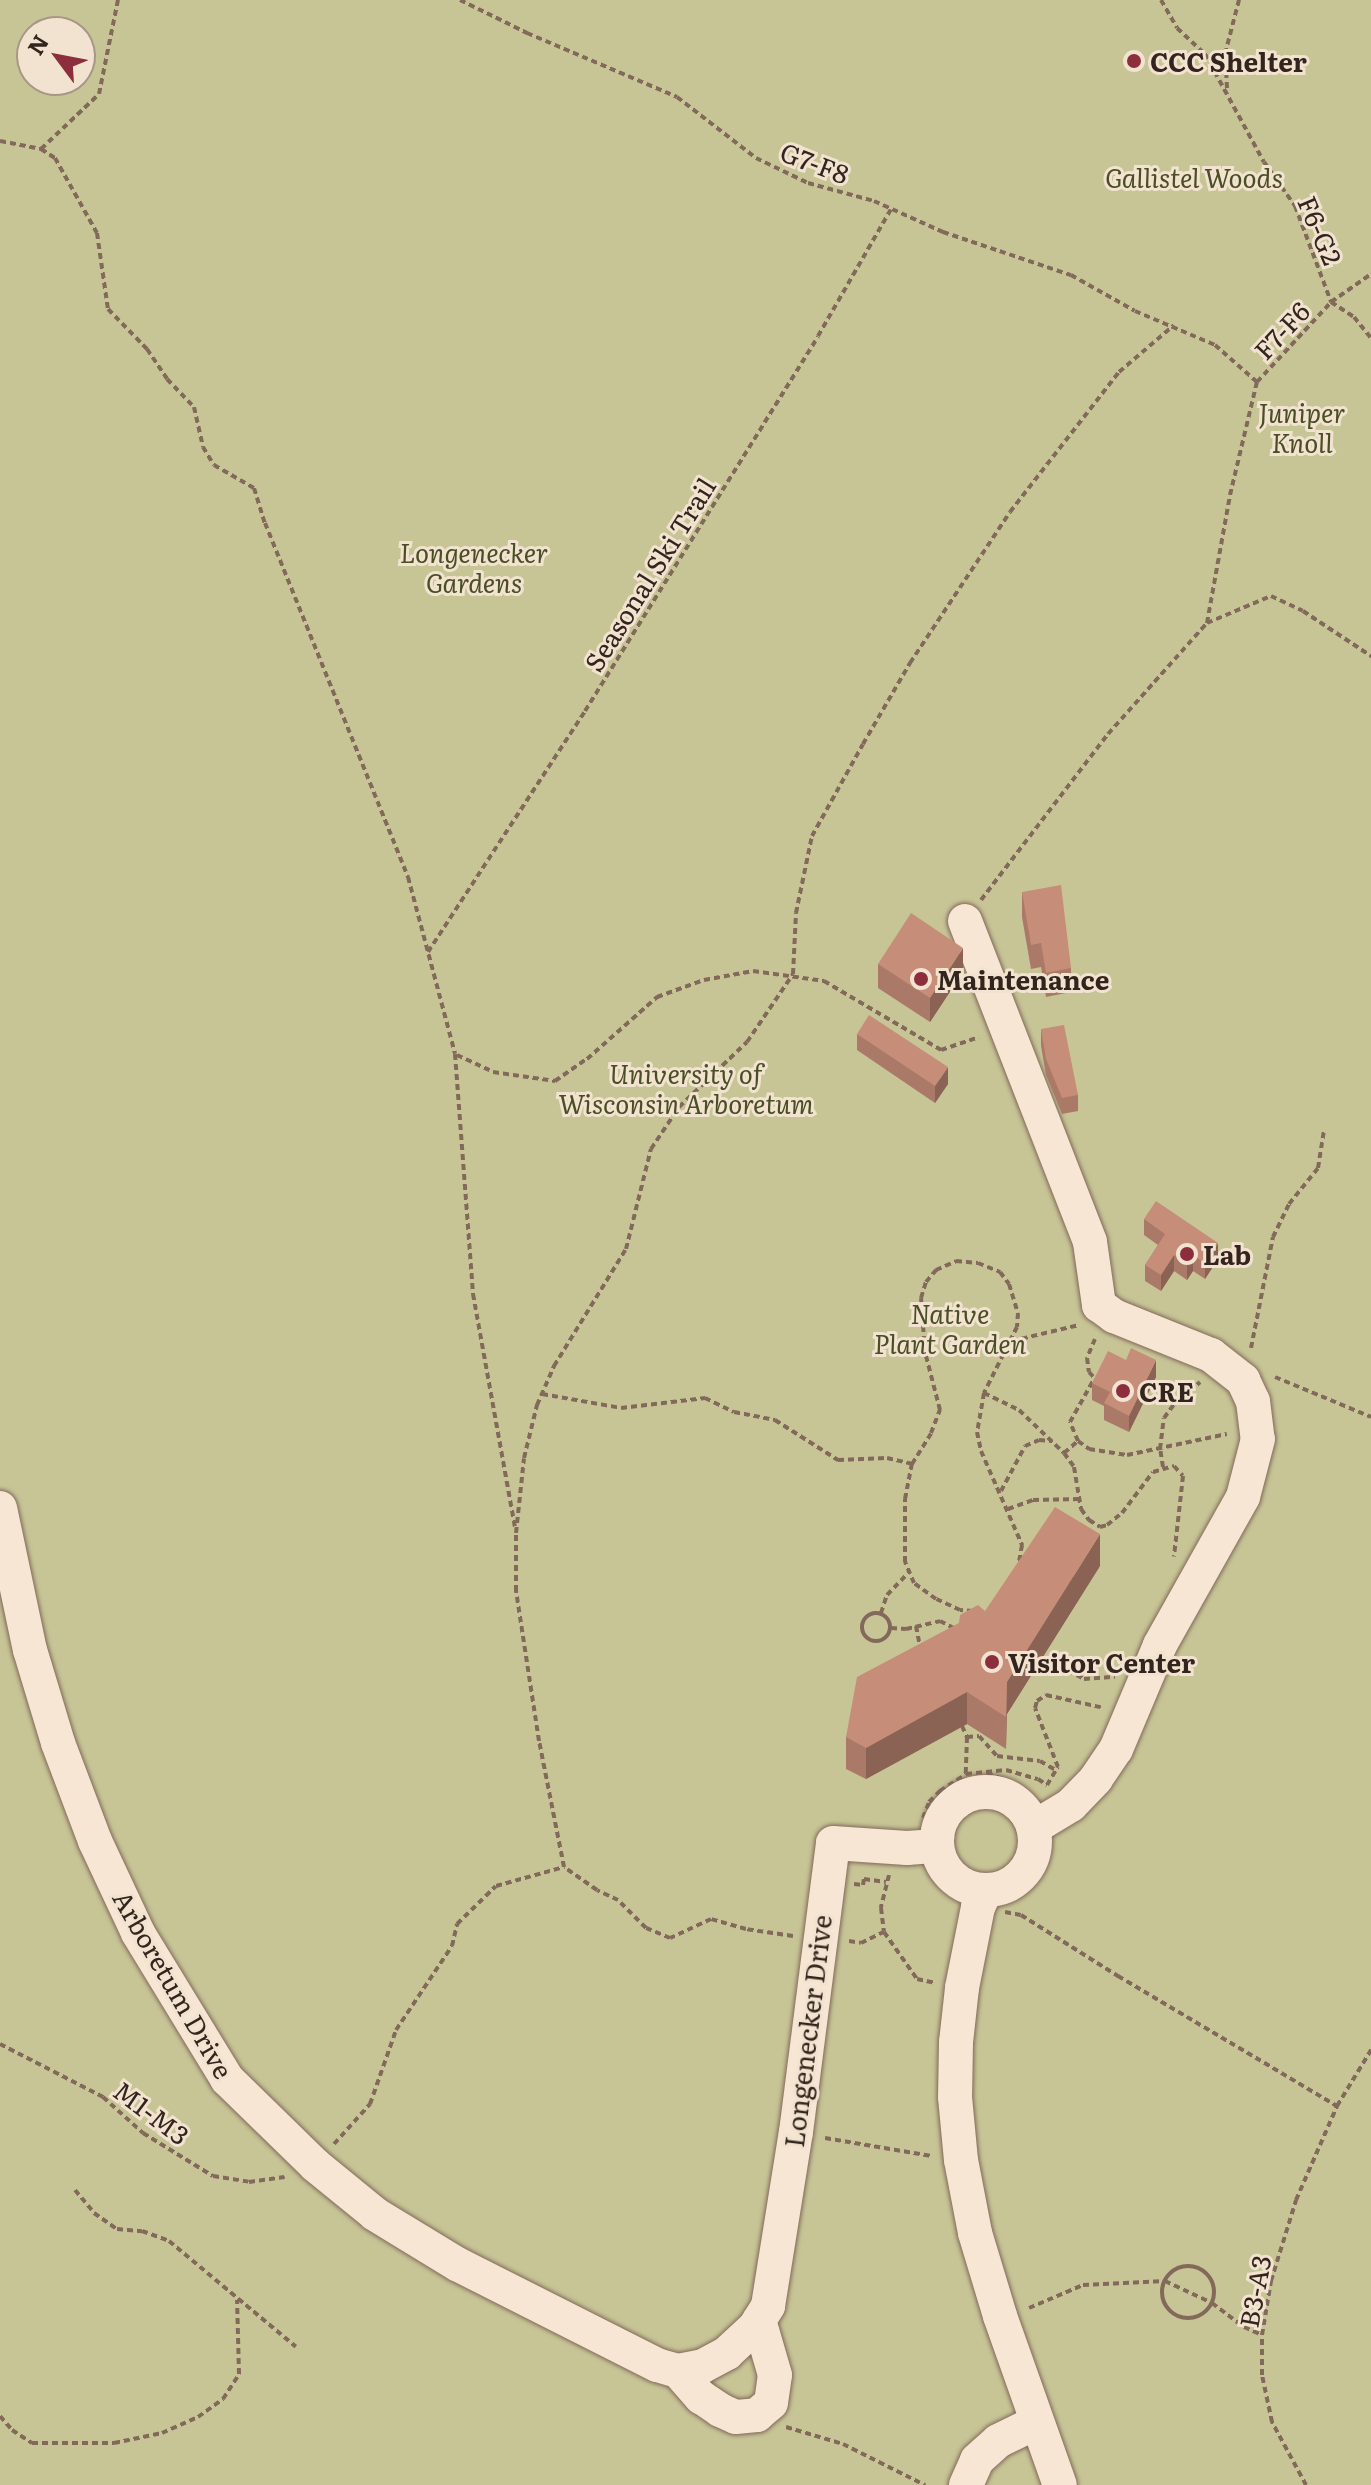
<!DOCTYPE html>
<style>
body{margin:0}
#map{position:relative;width:1371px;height:2485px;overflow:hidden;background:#ead7c1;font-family:Literata,serif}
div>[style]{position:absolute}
.green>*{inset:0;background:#c7c596}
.path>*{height:4px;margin-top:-2px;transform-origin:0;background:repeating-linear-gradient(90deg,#82695a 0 6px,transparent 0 10px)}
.path>.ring{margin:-2px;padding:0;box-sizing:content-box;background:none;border:4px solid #82695a;border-radius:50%}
.roads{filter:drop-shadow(0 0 2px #82695a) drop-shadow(0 0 2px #82695a)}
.minor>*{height:34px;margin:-17px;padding:0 17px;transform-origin:17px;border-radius:17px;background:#f6e6d3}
.minor>.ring{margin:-17px;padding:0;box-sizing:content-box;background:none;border:34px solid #f6e6d3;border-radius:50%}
.wall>*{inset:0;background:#aa7968}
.shaded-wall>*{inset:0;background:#8b6355}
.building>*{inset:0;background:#c68d79}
.dots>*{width:22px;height:22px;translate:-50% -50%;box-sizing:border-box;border:4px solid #f2e3d0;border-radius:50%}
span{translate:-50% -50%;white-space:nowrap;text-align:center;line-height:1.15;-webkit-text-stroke:6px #f2e3d0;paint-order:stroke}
.poi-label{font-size:26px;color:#33241d;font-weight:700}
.left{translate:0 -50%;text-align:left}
.street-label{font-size:26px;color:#33241d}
.park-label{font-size:26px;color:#4a4e25;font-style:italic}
.north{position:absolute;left:16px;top:16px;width:80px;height:80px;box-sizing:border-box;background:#f2e3d0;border:2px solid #a69788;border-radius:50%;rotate:302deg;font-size:22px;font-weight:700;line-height:32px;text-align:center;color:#33241d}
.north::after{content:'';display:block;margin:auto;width:28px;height:36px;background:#8d2e3d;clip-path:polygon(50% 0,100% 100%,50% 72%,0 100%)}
</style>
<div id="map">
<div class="green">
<i style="clip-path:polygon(evenodd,0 0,1371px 0,1371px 2485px,0 2485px,0 0,32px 32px,80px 32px,80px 80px,32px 80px,32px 32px)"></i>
</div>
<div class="path">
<i style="left:460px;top:0;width:75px;rotate:26.2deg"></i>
<i style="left:527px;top:33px;width:163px;rotate:23.1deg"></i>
<i style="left:677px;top:97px;width:100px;rotate:37.7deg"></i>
<i style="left:756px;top:158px;width:58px;rotate:25.7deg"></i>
<i style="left:808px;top:183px;width:68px;rotate:15.3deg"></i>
<i style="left:874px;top:201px;width:76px;rotate:24.2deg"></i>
<i style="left:943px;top:232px;width:135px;rotate:18.6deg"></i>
<i style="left:1071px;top:275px;width:73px;rotate:29.4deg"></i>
<i style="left:1135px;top:311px;width:87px;rotate:23deg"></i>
<i style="left:1215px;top:345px;width:56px;rotate:41.4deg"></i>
<i style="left:1161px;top:0;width:32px;rotate:60deg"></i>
<i style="left:1177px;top:28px;width:38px;rotate:43deg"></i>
<i style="left:1205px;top:54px;width:123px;rotate:61.4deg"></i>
<i style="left:1264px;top:162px;width:54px;rotate:54.8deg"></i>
<i style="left:1295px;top:206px;width:103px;rotate:69.4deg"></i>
<i style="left:1227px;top:88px;width:34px;rotate:-93deg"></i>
<i style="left:1225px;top:54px;width:56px;rotate:-75.5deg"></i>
<i style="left:0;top:141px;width:42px;rotate:11deg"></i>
<i style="left:41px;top:149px;width:80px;rotate:-43.5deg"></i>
<i style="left:99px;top:94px;width:96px;rotate:-78.6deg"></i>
<i style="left:41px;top:149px;width:17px;rotate:33deg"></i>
<i style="left:55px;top:158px;width:86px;rotate:60.8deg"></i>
<i style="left:97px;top:233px;width:77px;rotate:81.8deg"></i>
<i style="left:108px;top:309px;width:56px;rotate:45.7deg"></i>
<i style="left:147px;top:349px;width:36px;rotate:56deg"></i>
<i style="left:167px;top:379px;width:39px;rotate:46deg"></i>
<i style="left:194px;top:407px;width:41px;rotate:77.3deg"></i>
<i style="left:203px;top:447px;width:21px;rotate:59deg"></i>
<i style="left:214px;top:465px;width:46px;rotate:29.9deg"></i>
<i style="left:254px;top:488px;width:37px;rotate:73deg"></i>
<i style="left:265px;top:523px;width:382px;rotate:68deg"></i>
<i style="left:408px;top:877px;width:183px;rotate:75.1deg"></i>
<i style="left:455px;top:1054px;width:241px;rotate:85.7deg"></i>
<i style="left:473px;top:1294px;width:237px;rotate:79.8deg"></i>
<i style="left:1331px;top:302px;width:27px;rotate:33deg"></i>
<i style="left:1354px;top:317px;width:27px;rotate:51deg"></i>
<i style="left:1207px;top:623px;width:69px;rotate:-22.9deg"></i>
<i style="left:1271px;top:596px;width:35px;rotate:25deg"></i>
<i style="left:1303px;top:611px;width:82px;rotate:33.5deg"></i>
<i style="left:981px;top:900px;width:209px;rotate:-52.6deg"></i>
<i style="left:1108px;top:734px;width:149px;rotate:-48.3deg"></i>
<i style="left:1207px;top:623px;width:130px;rotate:-79.8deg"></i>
<i style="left:1230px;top:495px;width:116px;rotate:-76.6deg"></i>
<i style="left:1257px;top:382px;width:109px;rotate:-47.2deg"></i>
<i style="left:1331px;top:302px;width:49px;rotate:-35deg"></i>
<i style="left:428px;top:952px;width:288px;rotate:-56.9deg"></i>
<i style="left:585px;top:711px;width:441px;rotate:-58.1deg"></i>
<i style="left:818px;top:336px;width:146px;rotate:-60.1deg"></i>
<i style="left:457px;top:1055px;width:40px;rotate:25deg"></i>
<i style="left:493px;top:1072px;width:63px;rotate:8.3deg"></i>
<i style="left:555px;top:1081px;width:39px;rotate:-35deg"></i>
<i style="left:587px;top:1059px;width:94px;rotate:-41.5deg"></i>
<i style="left:657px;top:997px;width:50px;rotate:-19.9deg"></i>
<i style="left:704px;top:980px;width:50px;rotate:-10.4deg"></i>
<i style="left:753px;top:971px;width:72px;rotate:8deg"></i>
<i style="left:824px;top:981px;width:136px;rotate:30.5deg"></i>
<i style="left:941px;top:1050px;width:40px;rotate:-18.9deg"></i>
<i style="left:1095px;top:1339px;width:21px;rotate:113deg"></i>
<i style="left:1087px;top:1358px;width:14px;rotate:82deg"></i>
<i style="left:1089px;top:1372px;width:12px;rotate:48deg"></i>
<i style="left:1012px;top:1341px;width:69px;rotate:-13.4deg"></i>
<i style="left:1251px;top:1348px;width:113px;rotate:-78.8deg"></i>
<i style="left:1273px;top:1237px;width:37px;rotate:-64deg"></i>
<i style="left:1289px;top:1204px;width:46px;rotate:-51.1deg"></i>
<i style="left:1318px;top:1168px;width:38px;rotate:-81deg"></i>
<i style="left:1275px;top:1377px;width:104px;rotate:22.6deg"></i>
<i style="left:984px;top:1393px;width:40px;rotate:100deg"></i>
<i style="left:977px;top:1432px;width:19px;rotate:78deg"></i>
<i style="left:981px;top:1451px;width:103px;rotate:66.4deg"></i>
<i style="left:1022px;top:1545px;width:17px;rotate:100deg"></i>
<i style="left:542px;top:1394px;width:80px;rotate:10deg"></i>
<i style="left:621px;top:1408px;width:85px;rotate:-6.8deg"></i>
<i style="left:705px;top:1398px;width:32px;rotate:26deg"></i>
<i style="left:734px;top:1412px;width:42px;rotate:11deg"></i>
<i style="left:775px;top:1420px;width:75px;rotate:32.4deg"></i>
<i style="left:838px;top:1460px;width:49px;rotate:-2.3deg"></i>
<i style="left:887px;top:1458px;width:26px;rotate:13deg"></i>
<i style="left:1078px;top:1441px;width:21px;rotate:-113deg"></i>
<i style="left:1070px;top:1422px;width:49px;rotate:-60.8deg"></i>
<i style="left:1064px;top:1453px;width:18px;rotate:-41deg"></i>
<i style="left:1078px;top:1441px;width:14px;rotate:36deg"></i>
<i style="left:1089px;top:1449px;width:38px;rotate:9deg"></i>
<i style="left:1127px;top:1455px;width:102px;rotate:-11.9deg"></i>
<i style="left:1163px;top:1467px;width:18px;rotate:-99deg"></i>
<i style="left:1160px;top:1449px;width:31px;rotate:-83deg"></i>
<i style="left:1164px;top:1418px;width:17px;rotate:-54deg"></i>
<i style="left:1174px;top:1404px;width:34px;rotate:-40deg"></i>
<i style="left:1001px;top:1491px;width:51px;rotate:-61.9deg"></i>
<i style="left:1025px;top:1446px;width:15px;rotate:-23deg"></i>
<i style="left:1039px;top:1440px;width:13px;rotate:4deg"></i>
<i style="left:1008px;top:1509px;width:27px;rotate:-20deg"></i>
<i style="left:1033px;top:1500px;width:47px;rotate:-1.2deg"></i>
<i style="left:973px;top:1611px;width:13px;rotate:-176deg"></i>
<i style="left:960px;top:1610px;width:26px;rotate:-155deg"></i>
<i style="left:936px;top:1599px;width:27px;rotate:-144deg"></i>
<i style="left:914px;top:1583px;width:23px;rotate:-113deg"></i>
<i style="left:905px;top:1562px;width:63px;rotate:-90deg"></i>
<i style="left:905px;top:1499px;width:36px;rotate:-79deg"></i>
<i style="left:912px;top:1464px;width:36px;rotate:-58deg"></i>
<i style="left:931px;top:1433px;width:25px;rotate:-69deg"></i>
<i style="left:940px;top:1410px;width:60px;rotate:-104.5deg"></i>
<i style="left:925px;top:1352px;width:54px;rotate:-94.2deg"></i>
<i style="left:921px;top:1298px;width:17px;rotate:-73deg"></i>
<i style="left:926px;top:1282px;width:16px;rotate:-50deg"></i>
<i style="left:936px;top:1270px;width:22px;rotate:-24deg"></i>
<i style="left:956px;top:1261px;width:22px;rotate:5deg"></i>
<i style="left:978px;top:1263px;width:24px;rotate:22deg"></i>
<i style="left:1000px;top:1272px;width:15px;rotate:53deg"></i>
<i style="left:1009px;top:1284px;width:30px;rotate:73deg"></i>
<i style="left:1018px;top:1313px;width:14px;rotate:94deg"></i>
<i style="left:1017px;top:1327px;width:74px;rotate:116.6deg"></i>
<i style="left:984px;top:1393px;width:39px;rotate:26deg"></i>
<i style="left:1019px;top:1410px;width:62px;rotate:43.7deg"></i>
<i style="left:1064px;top:1453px;width:17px;rotate:54deg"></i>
<i style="left:1074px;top:1467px;width:43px;rotate:80.5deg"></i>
<i style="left:1081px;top:1509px;width:14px;rotate:54deg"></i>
<i style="left:1089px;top:1520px;width:13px;rotate:32deg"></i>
<i style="left:1100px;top:1527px;width:7px;rotate:-16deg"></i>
<i style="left:1107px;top:1525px;width:19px;rotate:-39deg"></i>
<i style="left:1122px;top:1513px;width:51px;rotate:-52.9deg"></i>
<i style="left:1153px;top:1472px;width:22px;rotate:-16deg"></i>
<i style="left:1174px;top:1466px;width:13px;rotate:48deg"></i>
<i style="left:1183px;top:1476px;width:81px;rotate:96.4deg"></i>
<i class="ring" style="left:862px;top:1613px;width:24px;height:24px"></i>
<i style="left:881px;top:1613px;width:19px;rotate:-72deg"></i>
<i style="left:887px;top:1595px;width:32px;rotate:-46deg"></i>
<i style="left:916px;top:1626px;width:21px;rotate:79deg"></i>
<i style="left:891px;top:1628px;width:15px;rotate:4deg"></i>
<i style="left:906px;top:1629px;width:35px;rotate:-13deg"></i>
<i style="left:940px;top:1621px;width:16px;rotate:27deg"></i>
<i style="left:1050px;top:1661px;width:38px;rotate:28deg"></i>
<i style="left:1084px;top:1679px;width:31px;rotate:-4deg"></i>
<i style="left:962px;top:1726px;width:12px;rotate:66deg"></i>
<i style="left:967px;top:1737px;width:37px;rotate:92deg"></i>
<i style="left:967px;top:1737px;width:12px;rotate:-5deg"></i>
<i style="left:979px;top:1736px;width:27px;rotate:48deg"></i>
<i style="left:997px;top:1756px;width:43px;rotate:6.6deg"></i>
<i style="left:1040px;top:1761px;width:20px;rotate:30deg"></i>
<i style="left:987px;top:1773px;width:31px;rotate:21deg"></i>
<i style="left:1016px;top:1784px;width:20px;rotate:37deg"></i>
<i style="left:923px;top:1818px;width:17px;rotate:-69deg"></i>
<i style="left:929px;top:1802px;width:16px;rotate:-45deg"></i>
<i style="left:940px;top:1791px;width:31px;rotate:-33deg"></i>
<i style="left:966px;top:1774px;width:40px;rotate:-5.7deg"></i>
<i style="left:1006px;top:1770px;width:33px;rotate:16deg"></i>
<i style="left:1038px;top:1779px;width:11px;rotate:34deg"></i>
<i style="left:1047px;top:1785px;width:21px;rotate:-59deg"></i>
<i style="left:1058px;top:1767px;width:63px;rotate:-111.3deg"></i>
<i style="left:1035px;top:1708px;width:7px;rotate:-74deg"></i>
<i style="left:1037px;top:1701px;width:11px;rotate:-34deg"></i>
<i style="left:1046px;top:1695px;width:59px;rotate:12.6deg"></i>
<i style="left:889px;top:1875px;width:34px;rotate:104deg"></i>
<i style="left:881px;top:1908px;width:24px;rotate:83deg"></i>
<i style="left:884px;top:1932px;width:57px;rotate:54.9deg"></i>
<i style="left:917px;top:1979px;width:19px;rotate:12deg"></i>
<i style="left:854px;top:1884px;width:9px;rotate:6deg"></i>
<i style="left:863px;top:1885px;width:6px;rotate:-81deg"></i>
<i style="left:864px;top:1879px;width:22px;rotate:8deg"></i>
<i style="left:1005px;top:1912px;width:16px;rotate:11deg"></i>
<i style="left:1021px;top:1915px;width:115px;rotate:32.2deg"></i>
<i style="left:1118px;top:1976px;width:255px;rotate:30.7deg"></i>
<i style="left:793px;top:1936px;width:48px;rotate:-171.5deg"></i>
<i style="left:746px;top:1929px;width:36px;rotate:-164deg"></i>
<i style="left:711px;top:1919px;width:45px;rotate:155.1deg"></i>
<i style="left:670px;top:1938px;width:26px;rotate:-157deg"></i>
<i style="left:646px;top:1928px;width:40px;rotate:-135deg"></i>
<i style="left:618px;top:1900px;width:23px;rotate:-155deg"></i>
<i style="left:597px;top:1890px;width:40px;rotate:-145.1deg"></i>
<i style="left:564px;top:1867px;width:128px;rotate:-101.2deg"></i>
<i style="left:539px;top:1741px;width:152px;rotate:-98.7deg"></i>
<i style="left:516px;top:1591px;width:58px;rotate:-90deg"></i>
<i style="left:516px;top:1533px;width:75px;rotate:-83.9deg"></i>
<i style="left:524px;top:1458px;width:55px;rotate:-76.2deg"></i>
<i style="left:537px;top:1405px;width:43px;rotate:-66.4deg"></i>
<i style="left:554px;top:1366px;width:137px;rotate:-58.4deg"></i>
<i style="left:626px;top:1249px;width:103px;rotate:-76deg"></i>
<i style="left:651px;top:1149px;width:50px;rotate:-56.3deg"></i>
<i style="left:679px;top:1107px;width:94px;rotate:-43.7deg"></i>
<i style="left:747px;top:1042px;width:82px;rotate:-55.9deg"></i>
<i style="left:793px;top:974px;width:61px;rotate:-87.2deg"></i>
<i style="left:796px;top:913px;width:79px;rotate:-78.3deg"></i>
<i style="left:812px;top:836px;width:105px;rotate:-61deg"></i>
<i style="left:863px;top:744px;width:94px;rotate:-59.9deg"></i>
<i style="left:910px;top:663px;width:181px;rotate:-56.5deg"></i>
<i style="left:1010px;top:512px;width:177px;rotate:-52.1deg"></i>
<i style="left:1119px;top:372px;width:72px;rotate:-40.5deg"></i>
<i style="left:849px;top:1941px;width:12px;rotate:9deg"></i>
<i style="left:861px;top:1943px;width:25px;rotate:-26deg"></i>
<i style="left:0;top:2044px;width:116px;rotate:27.2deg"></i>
<i style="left:103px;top:2097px;width:54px;rotate:42deg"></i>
<i style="left:143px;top:2133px;width:82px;rotate:31.6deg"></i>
<i style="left:213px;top:2176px;width:36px;rotate:9deg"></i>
<i style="left:249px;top:2182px;width:36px;rotate:-8deg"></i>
<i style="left:825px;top:2138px;width:108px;rotate:9.6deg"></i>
<i style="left:334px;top:2144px;width:54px;rotate:-48deg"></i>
<i style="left:370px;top:2104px;width:78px;rotate:-70.6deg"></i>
<i style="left:396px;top:2030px;width:101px;rotate:-56.3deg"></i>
<i style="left:452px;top:1946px;width:23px;rotate:-77deg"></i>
<i style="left:457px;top:1924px;width:54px;rotate:-44.3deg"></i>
<i style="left:496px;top:1886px;width:71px;rotate:-15.6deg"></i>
<i style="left:75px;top:2190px;width:30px;rotate:50deg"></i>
<i style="left:94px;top:2213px;width:28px;rotate:35deg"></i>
<i style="left:117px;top:2229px;width:25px;rotate:5deg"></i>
<i style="left:142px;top:2231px;width:29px;rotate:20deg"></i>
<i style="left:169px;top:2241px;width:165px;rotate:39.8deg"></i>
<i class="ring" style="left:1162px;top:2266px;width:48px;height:48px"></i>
<i style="left:1029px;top:2308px;width:59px;rotate:-23.1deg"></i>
<i style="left:1083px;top:2285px;width:82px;rotate:-2.8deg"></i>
<i style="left:1165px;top:2281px;width:52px;rotate:25.1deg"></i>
<i style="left:1212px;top:2303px;width:40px;rotate:37deg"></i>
<i style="left:1244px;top:2327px;width:20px;rotate:24deg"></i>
<i style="left:0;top:2416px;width:18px;rotate:49deg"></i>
<i style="left:12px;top:2430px;width:24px;rotate:33deg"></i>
<i style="left:32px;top:2443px;width:82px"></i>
<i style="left:114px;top:2443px;width:49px;rotate:-11.8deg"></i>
<i style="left:162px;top:2433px;width:39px;rotate:-24deg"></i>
<i style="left:198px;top:2417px;width:31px;rotate:-36deg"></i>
<i style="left:223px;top:2399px;width:30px;rotate:-57deg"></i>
<i style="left:239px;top:2374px;width:74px;rotate:-91.5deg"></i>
<i style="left:786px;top:2427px;width:59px;rotate:16.6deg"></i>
<i style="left:843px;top:2444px;width:92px;rotate:26.6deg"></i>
<i style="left:1306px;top:2485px;width:72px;rotate:-118.4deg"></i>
<i style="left:1272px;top:2422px;width:48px;rotate:-102deg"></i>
<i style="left:1262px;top:2375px;width:40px;rotate:-90deg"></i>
<i style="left:1262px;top:2335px;width:55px;rotate:-80.5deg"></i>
<i style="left:1271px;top:2281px;width:85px;rotate:-72.8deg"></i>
<i style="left:1296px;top:2200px;width:103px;rotate:-66.4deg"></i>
<i style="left:1337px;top:2106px;width:66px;rotate:-58.7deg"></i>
</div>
<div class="roads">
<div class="minor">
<i style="left:965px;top:921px;width:344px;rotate:68.7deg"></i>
<i style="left:1090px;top:1242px;width:64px;rotate:81.9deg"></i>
<i style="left:1099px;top:1305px;width:19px;rotate:36deg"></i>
<i style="left:1114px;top:1316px;width:105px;rotate:21.9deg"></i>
<i style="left:1211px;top:1355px;width:41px;rotate:38deg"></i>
<i style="left:1243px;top:1380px;width:23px;rotate:65deg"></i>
<i style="left:1253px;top:1401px;width:38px;rotate:83deg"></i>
<i style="left:1258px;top:1439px;width:60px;rotate:104.5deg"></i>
<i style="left:1243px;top:1497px;width:170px;rotate:119.3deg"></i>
<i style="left:1160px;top:1645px;width:113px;rotate:112.9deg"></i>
<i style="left:1116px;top:1749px;width:36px;rotate:124deg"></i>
<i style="left:1096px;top:1779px;width:36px;rotate:134deg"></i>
<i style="left:1071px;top:1805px;width:44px;rotate:148.8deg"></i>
<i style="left:0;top:1508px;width:145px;rotate:78.1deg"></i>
<i style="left:30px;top:1650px;width:97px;rotate:73.2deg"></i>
<i style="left:58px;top:1743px;width:105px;rotate:69.3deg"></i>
<i style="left:95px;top:1841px;width:102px;rotate:64.9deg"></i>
<i style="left:138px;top:1933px;width:171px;rotate:58.6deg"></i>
<i style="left:227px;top:2079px;width:123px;rotate:44.3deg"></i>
<i style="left:315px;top:2165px;width:77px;rotate:39.2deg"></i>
<i style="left:375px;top:2214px;width:96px;rotate:31.4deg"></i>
<i style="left:457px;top:2264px;width:224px;rotate:26.8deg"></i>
<i style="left:657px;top:2365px;width:22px;rotate:16deg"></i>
<i style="left:678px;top:2371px;width:25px;rotate:-11deg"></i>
<i style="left:703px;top:2366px;width:27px;rotate:-28deg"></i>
<i style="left:727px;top:2353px;width:38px;rotate:-43deg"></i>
<i style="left:755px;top:2327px;width:25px;rotate:-58deg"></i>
<i style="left:768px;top:2306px;width:176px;rotate:-80.9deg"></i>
<i style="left:796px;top:2132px;width:291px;rotate:-82.7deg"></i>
<i style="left:833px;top:1843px;width:74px;rotate:3.9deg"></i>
<i style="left:907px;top:1848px;width:30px;rotate:-4deg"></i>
<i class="ring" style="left:937px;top:1792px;width:64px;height:64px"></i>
<i style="left:986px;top:1890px;width:19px;rotate:115deg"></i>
<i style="left:978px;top:1907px;width:83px;rotate:101.2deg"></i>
<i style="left:962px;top:1988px;width:54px;rotate:96.3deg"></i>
<i style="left:956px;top:2042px;width:55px;rotate:91deg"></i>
<i style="left:955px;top:2097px;width:63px;rotate:84.6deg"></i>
<i style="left:961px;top:2160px;width:74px;rotate:79.1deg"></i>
<i style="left:975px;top:2233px;width:87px;rotate:73.2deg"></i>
<i style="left:1000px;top:2316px;width:179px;rotate:70.5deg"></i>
<i style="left:678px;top:2371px;width:35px;rotate:49deg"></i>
<i style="left:701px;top:2397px;width:23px;rotate:34deg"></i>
<i style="left:720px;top:2410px;width:17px;rotate:24deg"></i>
<i style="left:736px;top:2417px;width:21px;rotate:-5deg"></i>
<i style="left:757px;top:2415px;width:18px;rotate:-41deg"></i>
<i style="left:771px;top:2403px;width:28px;rotate:-82deg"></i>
<i style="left:775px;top:2375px;width:57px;rotate:-106.2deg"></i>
<i style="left:966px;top:2485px;width:27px;rotate:-66deg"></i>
<i style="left:977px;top:2460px;width:28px;rotate:-42deg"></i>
<i style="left:998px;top:2441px;width:41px;rotate:-25.9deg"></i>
</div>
</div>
<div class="wall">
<i style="clip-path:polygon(1022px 892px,1071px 968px,1071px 992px,1046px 997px,1041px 967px,1031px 969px,1022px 917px)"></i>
<i style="clip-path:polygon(878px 964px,963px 972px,930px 1022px,878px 988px)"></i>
<i style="clip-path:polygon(1041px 1029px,1078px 1095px,1078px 1111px,1062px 1114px,1046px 1075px,1041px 1046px)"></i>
<i style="clip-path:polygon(857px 1034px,948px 1084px,935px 1103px,857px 1050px)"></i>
<i style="clip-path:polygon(1144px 1219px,1218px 1259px,1205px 1279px,1193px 1271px,1187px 1280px,1174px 1271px,1161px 1291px,1145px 1281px,1145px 1265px,1158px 1245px,1144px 1235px)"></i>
<i style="clip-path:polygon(1156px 1377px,1129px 1432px,1104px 1420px,1104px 1406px,1092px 1400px,1092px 1383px)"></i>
<i style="clip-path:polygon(1100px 1566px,1007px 1714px,1006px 1749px,967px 1724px,866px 1779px,846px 1769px,846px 1737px,959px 1623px,985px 1611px)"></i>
</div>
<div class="shaded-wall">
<i style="clip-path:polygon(963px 948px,963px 972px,930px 1022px,930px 998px)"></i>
<i style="clip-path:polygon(948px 1067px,948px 1084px,935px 1103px,935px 1086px)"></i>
<i style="clip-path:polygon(1218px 1243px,1218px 1259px,1205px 1279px,1205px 1263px)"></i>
<i style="clip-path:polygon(1174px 1255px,1174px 1271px,1161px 1291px,1161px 1275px)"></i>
<i style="clip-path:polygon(1193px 1255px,1193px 1271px,1187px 1280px,1187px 1263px)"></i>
<i style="clip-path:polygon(1156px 1360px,1156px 1377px,1129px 1432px,1129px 1416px)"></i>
<i style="clip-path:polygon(1100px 1534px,1100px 1566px,1007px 1714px,1006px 1749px,1007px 1682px)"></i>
<i style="clip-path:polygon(967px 1692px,967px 1724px,866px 1779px,866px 1748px)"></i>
</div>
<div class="building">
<i style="clip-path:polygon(1061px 885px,1071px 968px,1046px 973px,1041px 943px,1031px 945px,1022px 892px)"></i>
<i style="clip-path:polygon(911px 913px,963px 948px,930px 998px,878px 964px)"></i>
<i style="clip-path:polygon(869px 1015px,948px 1067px,935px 1086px,857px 1034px)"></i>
<i style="clip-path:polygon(1064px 1025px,1078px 1095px,1062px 1098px,1046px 1059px,1041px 1029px)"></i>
<i style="clip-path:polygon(1156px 1201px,1218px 1243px,1205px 1263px,1193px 1255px,1187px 1263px,1174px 1255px,1161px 1275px,1145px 1265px,1165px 1234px,1144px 1219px)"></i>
<i style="clip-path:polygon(1131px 1348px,1156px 1360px,1129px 1416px,1104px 1403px,1110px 1392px,1092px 1383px,1108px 1351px,1126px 1360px)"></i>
<i style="clip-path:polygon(1055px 1507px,1100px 1534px,1007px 1682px,1006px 1717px,967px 1692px,866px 1748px,846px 1737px,857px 1677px,959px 1623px,960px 1615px,967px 1611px,978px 1605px,985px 1611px)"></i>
</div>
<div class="dots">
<i style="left:1134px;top:61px;background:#8d2e3d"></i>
<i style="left:921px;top:979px;background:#8d2e3d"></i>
<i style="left:1187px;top:1254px;background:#8d2e3d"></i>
<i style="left:1123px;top:1391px;background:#8d2e3d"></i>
<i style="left:992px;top:1662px;background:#8d2e3d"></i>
</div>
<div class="poi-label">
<span class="left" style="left:1150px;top:61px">CCC Shelter</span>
<span class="left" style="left:937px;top:979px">Maintenance</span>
<span class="left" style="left:1203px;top:1254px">Lab</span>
<span class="left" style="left:1139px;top:1391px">CRE</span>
<span class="left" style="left:1008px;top:1662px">Visitor Center</span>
</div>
<div class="street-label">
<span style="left:815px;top:162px;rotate:21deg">G7-F8</span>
<span style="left:1321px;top:230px;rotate:67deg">F6-G2</span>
<span style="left:1281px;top:330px;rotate:-47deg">F7-F6</span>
<span style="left:649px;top:574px;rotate:-58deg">Seasonal Ski Trail</span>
<span style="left:174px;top:1984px;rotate:60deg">Arboretum Drive</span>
<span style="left:807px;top:2031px;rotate:-83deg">Longenecker Drive</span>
<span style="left:152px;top:2112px;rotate:37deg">M1-M3</span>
<span style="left:1254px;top:2291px;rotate:-79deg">B3-A3</span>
</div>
<div class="park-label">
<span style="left:1194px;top:177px">Gallistel Woods</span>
<span style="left:1302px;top:427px">Juniper<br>Knoll</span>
<span style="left:474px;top:567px">Longenecker<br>Gardens</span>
<span style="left:686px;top:1088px">University of<br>Wisconsin Arboretum</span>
<span style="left:950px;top:1328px">Native<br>Plant Garden</span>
</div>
<div class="north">N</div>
</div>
